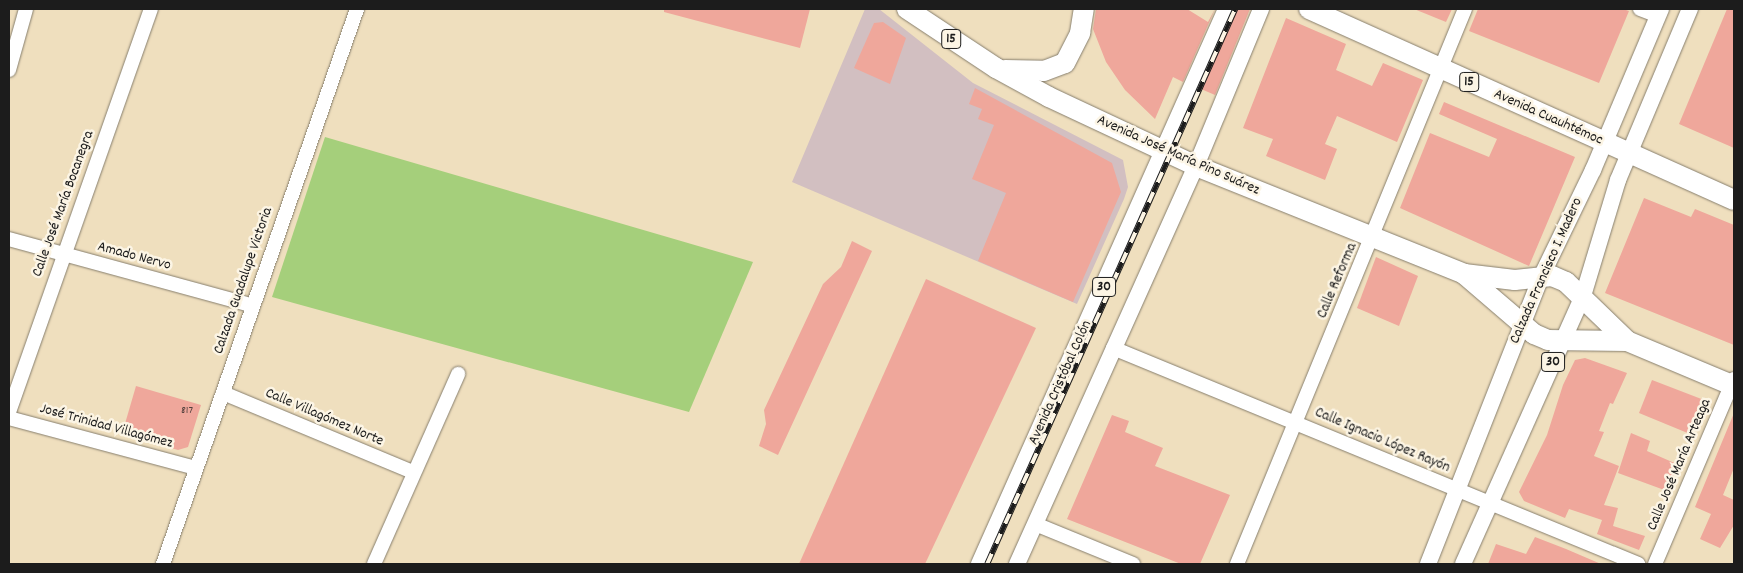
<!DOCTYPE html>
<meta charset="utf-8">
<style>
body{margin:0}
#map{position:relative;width:1743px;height:573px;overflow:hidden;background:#efdfbe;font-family:Dekko,sans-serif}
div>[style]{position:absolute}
.industrial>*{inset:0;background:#d2bfc1}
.green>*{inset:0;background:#a5cf7b}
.building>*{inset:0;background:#efa79b}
.roads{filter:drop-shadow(0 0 1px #867e6d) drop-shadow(0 0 1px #867e6d)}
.minor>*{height:14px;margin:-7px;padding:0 7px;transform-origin:7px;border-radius:7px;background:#fff}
.major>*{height:16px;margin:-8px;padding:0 8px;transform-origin:8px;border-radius:8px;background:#fff}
.highway>*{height:20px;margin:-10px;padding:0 10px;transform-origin:10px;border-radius:10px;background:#fff}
.rail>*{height:5.5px;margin-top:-2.75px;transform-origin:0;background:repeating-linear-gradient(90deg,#fcf5e5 0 11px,#1c1c1c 0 22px);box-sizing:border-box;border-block:1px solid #1c1c1c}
span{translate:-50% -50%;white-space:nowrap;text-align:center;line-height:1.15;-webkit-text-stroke:5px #fcf5e5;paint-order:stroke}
.number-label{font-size:12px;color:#513f3c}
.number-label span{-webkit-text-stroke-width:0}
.shield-label span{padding:1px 4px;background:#fcf5e5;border:1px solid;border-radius:4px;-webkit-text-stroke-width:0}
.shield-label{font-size:14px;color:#1c1c1c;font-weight:700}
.street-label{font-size:15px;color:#1c1c1c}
.frame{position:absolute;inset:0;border:10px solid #1c1c1c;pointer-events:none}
</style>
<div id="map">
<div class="industrial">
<i style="clip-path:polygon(865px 9px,879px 9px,973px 83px,1123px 160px,1128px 187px,1124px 199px,1077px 304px,792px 182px)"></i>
</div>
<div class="green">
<i style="clip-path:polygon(325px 137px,753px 262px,689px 412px,272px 297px)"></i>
</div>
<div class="building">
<i style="clip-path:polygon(664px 9px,810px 9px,800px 48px,664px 12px)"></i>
<i style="clip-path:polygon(1096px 9px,1187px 9px,1208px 22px,1215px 9px,1183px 82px,1173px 77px,1155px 119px,1125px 90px,1106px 62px,1093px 29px)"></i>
<i style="clip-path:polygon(1236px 9px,1250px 9px,1215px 95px,1201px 89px)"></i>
<i style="clip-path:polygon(1414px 9px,1452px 9px,1446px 22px)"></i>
<i style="clip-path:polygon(1478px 9px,1623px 9px,1629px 11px,1599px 83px,1469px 31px)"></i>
<i style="clip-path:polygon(1727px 9px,1734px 9px,1734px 148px,1679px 124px)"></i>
<i style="clip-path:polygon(1286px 18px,1346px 44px,1336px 70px,1372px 86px,1383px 63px,1423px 80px,1397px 142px,1337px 116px,1325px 144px,1337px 149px,1325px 180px,1266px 156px,1273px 139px,1243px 128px)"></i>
<i style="clip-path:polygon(883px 22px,906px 38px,890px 84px,854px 68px,874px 23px)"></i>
<i style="clip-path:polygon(975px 88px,1112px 163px,1121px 192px,1073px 302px,978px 261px,1006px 193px,972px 179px,994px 125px,978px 119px,982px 109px,969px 104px)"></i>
<i style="clip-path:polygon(1444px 102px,1575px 157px,1529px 266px,1400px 208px,1430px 133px,1489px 157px,1497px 139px,1439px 114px)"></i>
<i style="clip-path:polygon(1644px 198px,1691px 217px,1695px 209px,1734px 225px,1734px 345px,1605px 293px)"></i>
<i style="clip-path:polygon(852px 241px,872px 251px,778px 455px,759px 446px,766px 424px,764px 410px,823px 284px,841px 267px)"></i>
<i style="clip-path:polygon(1376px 257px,1418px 276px,1399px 326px,1357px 308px)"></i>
<i style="clip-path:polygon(926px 279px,1036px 328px,925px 564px,799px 564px)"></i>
<i style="clip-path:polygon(1585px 358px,1627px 373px,1613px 404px,1610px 403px,1599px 431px,1604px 432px,1594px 456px,1619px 466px,1604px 505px,1618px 508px,1613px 526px,1645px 536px,1639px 550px,1597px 534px,1602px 520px,1569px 509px,1565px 518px,1524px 501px,1519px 492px,1547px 435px,1563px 385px,1575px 360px)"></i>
<i style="clip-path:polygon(1652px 380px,1704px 400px,1690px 434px,1639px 413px)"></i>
<i style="clip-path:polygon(136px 386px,201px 405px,188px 447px,178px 450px,122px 434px)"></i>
<i style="clip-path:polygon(1734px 413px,1734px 468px,1723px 495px,1734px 500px,1734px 525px,1720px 548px,1700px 539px,1711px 514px,1695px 507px)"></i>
<i style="clip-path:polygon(1112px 415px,1129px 421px,1125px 432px,1163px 448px,1155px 466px,1230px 495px,1200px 564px,1181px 564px,1067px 519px)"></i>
<i style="clip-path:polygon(1631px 433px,1650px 441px,1647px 451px,1679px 465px,1667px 491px,1618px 473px)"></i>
<i style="clip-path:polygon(1535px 537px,1566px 549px,1601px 564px,1488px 564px,1496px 544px,1526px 554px)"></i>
</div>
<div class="roads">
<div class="minor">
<i style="left:1640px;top:9px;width:19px;rotate:21deg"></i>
<i style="left:9px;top:70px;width:63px;rotate:-74.4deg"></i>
<i style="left:9px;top:239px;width:251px;rotate:15.3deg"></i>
<i style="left:1113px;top:348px;width:568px;rotate:22.36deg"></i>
<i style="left:223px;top:393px;width:206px;rotate:22.6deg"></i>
<i style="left:9px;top:412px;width:427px;rotate:-70.6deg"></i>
<i style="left:9px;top:418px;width:193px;rotate:15deg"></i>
<i style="left:1035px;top:524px;width:106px;rotate:22.2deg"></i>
<i style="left:163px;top:564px;width:588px;rotate:-70.73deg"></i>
<i style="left:374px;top:564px;width:208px;rotate:-66.1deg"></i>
<i style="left:1237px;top:564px;width:600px;rotate:-67.67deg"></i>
<i style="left:1655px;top:564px;width:201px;rotate:-66.9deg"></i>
</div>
<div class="major">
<i style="left:979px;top:564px;width:607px;rotate:-66.01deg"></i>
<i style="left:1017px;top:564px;width:436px;rotate:-65.8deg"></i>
<i style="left:1196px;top:166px;width:170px;rotate:-67.5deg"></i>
<i style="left:1428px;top:564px;width:308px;rotate:-68.5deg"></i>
<i style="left:1541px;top:277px;width:119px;rotate:-64.1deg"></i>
<i style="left:1593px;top:170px;width:175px;rotate:-67.1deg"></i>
<i style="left:1463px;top:564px;width:294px;rotate:-65.9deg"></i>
<i style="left:1583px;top:296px;width:121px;rotate:-73.2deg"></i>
<i style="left:1618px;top:180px;width:186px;rotate:-67.2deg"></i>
</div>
<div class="highway">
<i style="left:907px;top:9px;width:107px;rotate:33.5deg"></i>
<i style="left:996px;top:68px;width:60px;rotate:28.7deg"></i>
<i style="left:1049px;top:97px;width:162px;rotate:25.1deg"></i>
<i style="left:1196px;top:166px;width:289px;rotate:21.9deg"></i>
<i style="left:1464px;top:274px;width:51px;rotate:6.7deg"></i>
<i style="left:1515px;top:280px;width:37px;rotate:-6deg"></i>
<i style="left:1552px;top:276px;width:15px;rotate:23deg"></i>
<i style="left:1566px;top:282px;width:85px;rotate:44deg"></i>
<i style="left:1309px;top:9px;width:466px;rotate:24.2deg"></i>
<i style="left:1005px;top:70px;width:39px;rotate:1deg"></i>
<i style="left:1044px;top:71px;width:22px;rotate:-21deg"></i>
<i style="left:1065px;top:63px;width:34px;rotate:-63deg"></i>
<i style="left:1080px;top:33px;width:24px;rotate:-81deg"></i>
<i style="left:1464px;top:274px;width:92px;rotate:40.6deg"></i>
<i style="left:1534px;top:334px;width:15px;rotate:23deg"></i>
<i style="left:1548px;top:340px;width:79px;rotate:0.7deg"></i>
<i style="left:1627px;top:341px;width:116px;rotate:22.8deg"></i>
</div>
</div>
<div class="rail">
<i style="left:987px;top:564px;width:608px;rotate:-65.92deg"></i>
</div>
<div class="number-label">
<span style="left:187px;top:411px">817</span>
</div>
<div class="shield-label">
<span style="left:951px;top:39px">15</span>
<span style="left:1469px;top:82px">15</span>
<span style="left:1104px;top:287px">30</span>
<span style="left:1553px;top:362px">30</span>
</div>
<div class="street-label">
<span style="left:1548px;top:118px;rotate:24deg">Avenida Cuauhtémoc</span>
<span style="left:1178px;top:156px;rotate:24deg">Avenida José María Pino Suárez</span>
<span style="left:64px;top:204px;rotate:-70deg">Calle José María Bocanegra</span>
<span style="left:134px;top:257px;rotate:15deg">Amado Nervo</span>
<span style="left:1547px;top:271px;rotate:-66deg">Calzada Francisco I. Madero</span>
<span style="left:244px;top:281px;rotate:-71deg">Calzada Guadalupe Victoria</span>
<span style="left:1338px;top:281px;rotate:-67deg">Calle Reforma</span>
<span style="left:1061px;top:383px;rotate:-66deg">Avenida Cristóbal Colón</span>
<span style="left:324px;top:418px;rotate:23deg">Calle Villagómez Norte</span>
<span style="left:106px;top:427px;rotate:15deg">José Trinidad Villagómez</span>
<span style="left:1382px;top:441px;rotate:23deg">Calle Ignacio López Rayón</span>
<span style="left:1680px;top:465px;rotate:-67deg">Calle José María Arteaga</span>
</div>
<div class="frame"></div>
</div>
